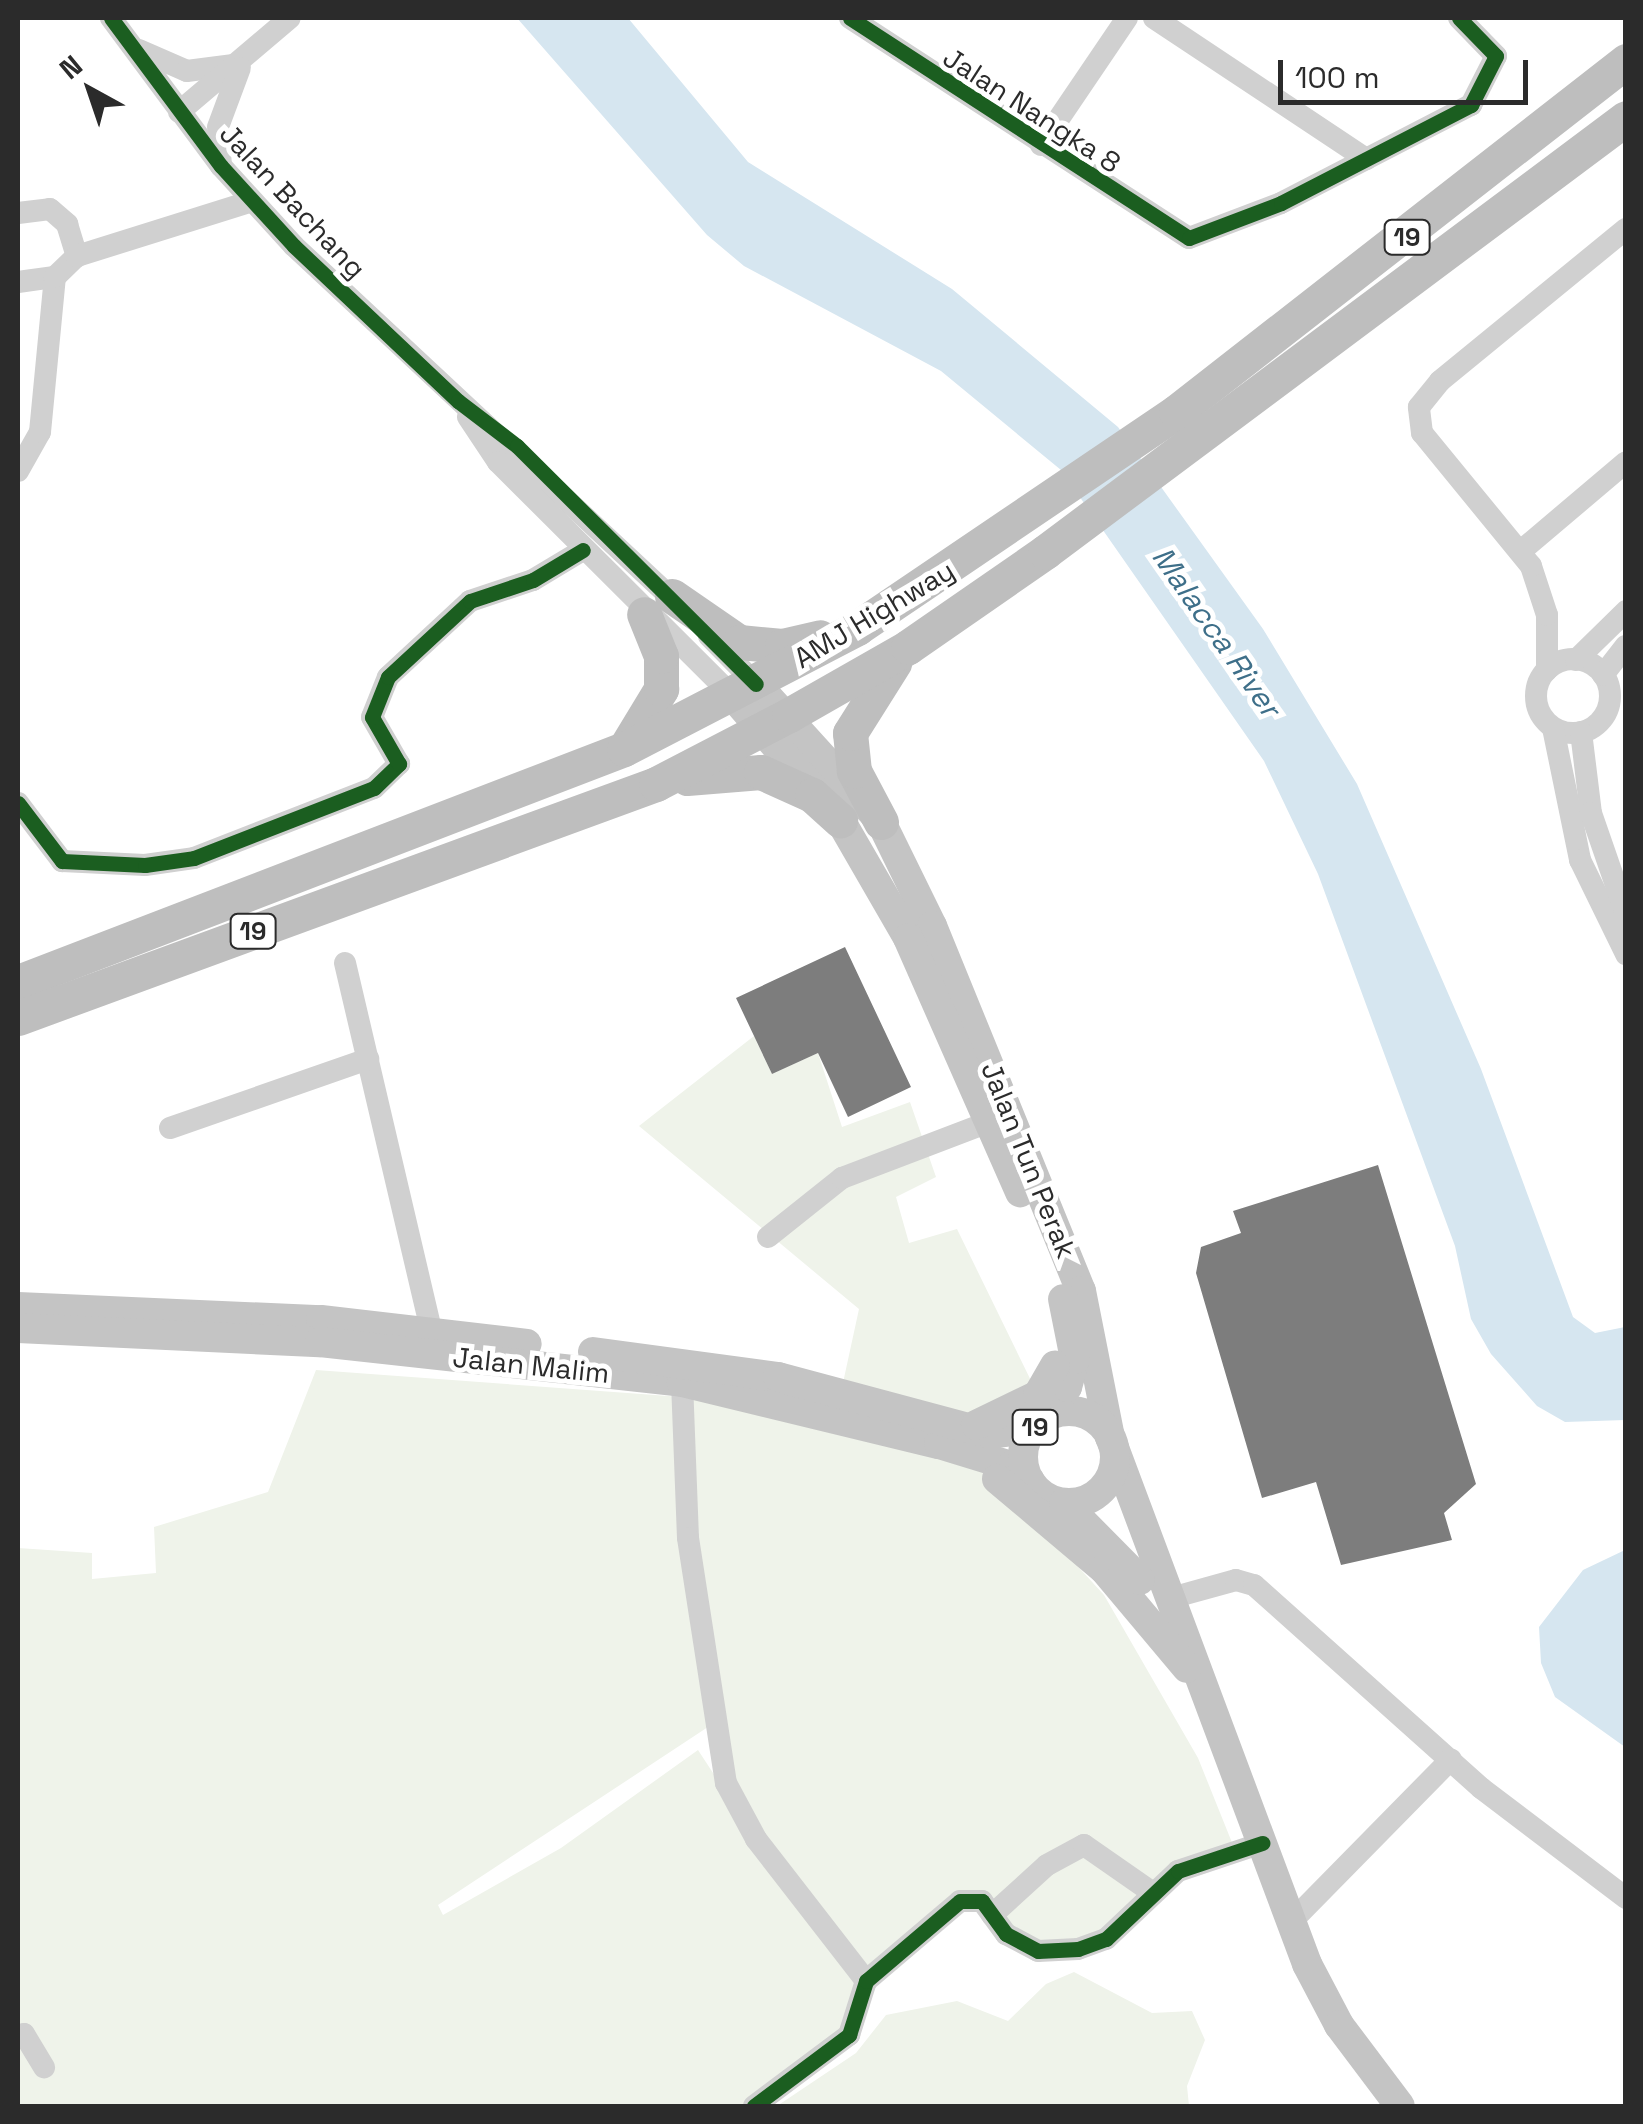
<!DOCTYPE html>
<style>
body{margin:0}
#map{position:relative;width:1643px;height:2124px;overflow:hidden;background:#fff;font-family:"Space Grotesk",sans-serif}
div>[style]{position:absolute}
.green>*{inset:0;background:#eff3ea}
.water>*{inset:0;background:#d6e6f0}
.building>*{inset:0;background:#7d7d7d}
.minor>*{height:22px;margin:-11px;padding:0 11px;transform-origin:11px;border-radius:11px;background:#d0d0d0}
.minor>.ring{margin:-11px;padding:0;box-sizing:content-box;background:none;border:22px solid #d0d0d0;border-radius:50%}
.major>*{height:30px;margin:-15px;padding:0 15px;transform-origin:15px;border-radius:15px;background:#c4c4c4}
.major>.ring{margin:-15px;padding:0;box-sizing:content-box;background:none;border:30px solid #c4c4c4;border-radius:50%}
.highway>*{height:35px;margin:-17.5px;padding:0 17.5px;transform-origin:17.5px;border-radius:17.5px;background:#bebebe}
.cycleway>*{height:15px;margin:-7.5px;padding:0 7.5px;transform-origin:7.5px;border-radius:7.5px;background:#1b5e20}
span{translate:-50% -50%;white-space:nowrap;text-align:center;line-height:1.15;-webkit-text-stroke:10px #fff;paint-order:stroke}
.shield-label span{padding:2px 8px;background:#fff;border:2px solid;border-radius:8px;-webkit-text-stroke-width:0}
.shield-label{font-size:25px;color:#2b2b2b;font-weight:700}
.street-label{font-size:28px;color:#2b2b2b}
.water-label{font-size:30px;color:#3e6f89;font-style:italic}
.frame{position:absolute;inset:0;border:20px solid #2b2b2b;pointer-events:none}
.north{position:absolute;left:40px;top:40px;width:100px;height:100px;-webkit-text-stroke:8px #fff;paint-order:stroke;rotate:320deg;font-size:28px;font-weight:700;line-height:40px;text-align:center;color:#2b2b2b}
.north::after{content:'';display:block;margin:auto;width:35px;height:45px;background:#2b2b2b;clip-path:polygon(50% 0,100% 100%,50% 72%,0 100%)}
.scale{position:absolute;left:1278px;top:60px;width:250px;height:45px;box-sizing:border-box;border:5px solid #2b2b2b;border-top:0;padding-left:12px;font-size:30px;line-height:35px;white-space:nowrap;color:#2b2b2b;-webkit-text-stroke:8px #fff;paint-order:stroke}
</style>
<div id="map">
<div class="green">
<i style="clip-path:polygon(evenodd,754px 1036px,772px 1074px,818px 1053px,842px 1127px,910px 1102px,936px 1177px,896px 1197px,909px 1243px,957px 1229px,1038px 1395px,975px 1454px,1104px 1595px,1198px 1758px,1235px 1850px,1178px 1871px,1078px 1949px,1017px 1940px,992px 1915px,960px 1902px,866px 1981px,849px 2035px,754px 2106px,18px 2106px,18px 1548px,92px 1553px,92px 1579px,156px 1573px,154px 1527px,268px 1492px,316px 1370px,682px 1397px,841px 1392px,859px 1309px,639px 1126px,754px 1036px,711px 1725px,734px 1805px,698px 1750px,561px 1848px,443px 1915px,438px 1905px,711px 1725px)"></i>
<i style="clip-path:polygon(1074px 1972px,1152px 2013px,1192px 2011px,1205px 2040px,1187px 2086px,1189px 2106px,777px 2106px,856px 2053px,886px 2015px,957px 2001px,1008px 2021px,1046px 1984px)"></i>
</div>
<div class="water">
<i style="clip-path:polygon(517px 18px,628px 18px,748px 162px,952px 289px,1118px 427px,1263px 629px,1357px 784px,1481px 1069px,1573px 1317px,1595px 1333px,1625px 1327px,1625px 1420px,1565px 1422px,1537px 1406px,1491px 1354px,1471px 1319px,1455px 1246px,1318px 874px,1264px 761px,1061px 470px,941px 371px,744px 266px,707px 235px)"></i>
<i style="clip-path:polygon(1625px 1550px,1623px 1659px,1625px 1747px,1555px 1697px,1541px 1663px,1539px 1627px,1583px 1570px)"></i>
</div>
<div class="building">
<i style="clip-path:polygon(845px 947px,911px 1087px,848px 1117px,818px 1053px,772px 1074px,736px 998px)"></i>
<i style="clip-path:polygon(1378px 1165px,1476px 1484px,1444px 1513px,1452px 1540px,1341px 1565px,1316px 1482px,1262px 1498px,1196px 1273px,1201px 1247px,1241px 1233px,1233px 1211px)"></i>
</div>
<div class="minor">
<i style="left:111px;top:18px;width:184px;rotate:53.4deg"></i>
<i style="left:221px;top:166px;width:108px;rotate:47.6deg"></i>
<i style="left:294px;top:246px;width:528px;rotate:43deg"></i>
<i style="left:850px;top:18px;width:404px;rotate:33deg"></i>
<i style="left:1189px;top:238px;width:98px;rotate:-20.8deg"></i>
<i style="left:1281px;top:203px;width:214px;rotate:-27.3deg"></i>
<i style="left:1471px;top:105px;width:55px;rotate:-63deg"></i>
<i style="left:1496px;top:56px;width:53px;rotate:-134.2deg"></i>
<i style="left:1154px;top:18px;width:255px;rotate:33.6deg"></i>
<i style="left:139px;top:50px;width:52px;rotate:23.6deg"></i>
<i style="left:187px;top:71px;width:45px;rotate:-7.6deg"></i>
<i style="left:179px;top:112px;width:145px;rotate:-40.3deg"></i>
<i style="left:1041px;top:145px;width:153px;rotate:-55.9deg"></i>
<i style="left:221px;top:166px;width:39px;rotate:-94deg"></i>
<i style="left:218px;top:127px;width:63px;rotate:-69.6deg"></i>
<i style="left:18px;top:213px;width:32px;rotate:-7deg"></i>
<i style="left:50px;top:209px;width:23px;rotate:41deg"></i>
<i style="left:67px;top:224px;width:34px;rotate:73deg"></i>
<i style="left:18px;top:282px;width:37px;rotate:-8deg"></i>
<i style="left:468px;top:417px;width:54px;rotate:56.3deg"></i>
<i style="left:498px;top:462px;width:330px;rotate:44.9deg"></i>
<i style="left:18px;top:471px;width:45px;rotate:-60.6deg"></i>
<i style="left:40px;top:432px;width:156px;rotate:-84.5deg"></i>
<i style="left:55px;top:277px;width:30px;rotate:-44deg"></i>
<i style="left:77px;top:256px;width:183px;rotate:-17.4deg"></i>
<i style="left:1522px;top:550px;width:136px;rotate:-40.2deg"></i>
<i style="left:709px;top:636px;width:67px;rotate:45.6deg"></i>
<i class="ring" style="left:1536px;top:659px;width:52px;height:52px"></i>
<i style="left:1576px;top:660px;width:70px;rotate:-44.4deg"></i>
<i style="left:1547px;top:670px;width:55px;rotate:-90deg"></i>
<i style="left:1547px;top:615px;width:52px;rotate:-108.1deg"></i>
<i style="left:1531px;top:566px;width:172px;rotate:-129.3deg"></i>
<i style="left:1422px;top:433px;width:26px;rotate:-97deg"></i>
<i style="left:1419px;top:407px;width:33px;rotate:-51deg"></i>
<i style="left:1440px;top:381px;width:240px;rotate:-39.3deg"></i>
<i style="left:1603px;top:675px;width:37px;rotate:-52deg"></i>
<i style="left:1553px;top:728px;width:135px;rotate:78.4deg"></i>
<i style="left:1580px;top:860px;width:105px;rotate:63.9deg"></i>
<i style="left:1581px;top:732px;width:82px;rotate:83deg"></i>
<i style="left:1591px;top:813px;width:107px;rotate:70.9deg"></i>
<i style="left:18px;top:803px;width:73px;rotate:52.8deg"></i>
<i style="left:62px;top:861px;width:83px;rotate:2.8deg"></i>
<i style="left:145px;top:865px;width:49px;rotate:-8.1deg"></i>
<i style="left:194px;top:858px;width:193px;rotate:-21.3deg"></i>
<i style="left:374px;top:788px;width:35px;rotate:-44deg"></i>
<i style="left:399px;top:764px;width:54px;rotate:-119.9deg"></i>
<i style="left:372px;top:717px;width:43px;rotate:-68.2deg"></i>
<i style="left:388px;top:677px;width:112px;rotate:-42.8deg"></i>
<i style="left:470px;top:601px;width:66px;rotate:-18.4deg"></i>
<i style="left:533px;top:580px;width:58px;rotate:-31deg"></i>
<i style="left:345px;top:963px;width:378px;rotate:76.8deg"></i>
<i style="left:170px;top:1128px;width:210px;rotate:-19.2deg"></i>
<i style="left:768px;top:1237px;width:95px;rotate:-38.6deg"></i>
<i style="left:842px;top:1178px;width:160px;rotate:-20.9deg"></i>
<i style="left:682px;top:1382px;width:156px;rotate:87.8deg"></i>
<i style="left:688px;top:1538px;width:248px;rotate:81.2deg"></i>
<i style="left:726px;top:1783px;width:64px;rotate:61.8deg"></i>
<i style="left:756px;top:1839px;width:180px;rotate:52.2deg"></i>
<i style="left:1171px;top:1598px;width:67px;rotate:-15.5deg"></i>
<i style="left:1236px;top:1580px;width:19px;rotate:16deg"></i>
<i style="left:1254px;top:1585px;width:305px;rotate:41.8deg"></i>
<i style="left:1481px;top:1788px;width:182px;rotate:37.2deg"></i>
<i style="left:992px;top:1915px;width:74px;rotate:-42.3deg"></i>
<i style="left:1047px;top:1865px;width:42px;rotate:-28.4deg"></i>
<i style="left:1084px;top:1845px;width:84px;rotate:34.8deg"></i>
<i style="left:1291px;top:1922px;width:228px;rotate:-45.5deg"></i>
<i style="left:18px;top:2036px;width:6px;rotate:-18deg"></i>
<i style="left:24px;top:2034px;width:39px;rotate:59deg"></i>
<i style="left:754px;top:2106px;width:119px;rotate:-36.8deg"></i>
<i style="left:849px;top:2035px;width:57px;rotate:-72.5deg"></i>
<i style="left:866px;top:1981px;width:123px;rotate:-40.4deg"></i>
<i style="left:960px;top:1901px;width:22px"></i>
<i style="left:982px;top:1901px;width:41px;rotate:54deg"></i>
<i style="left:1006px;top:1934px;width:36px;rotate:28deg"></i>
<i style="left:1038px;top:1951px;width:40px;rotate:-2.9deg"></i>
<i style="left:1078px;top:1949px;width:30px;rotate:-20deg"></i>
<i style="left:1106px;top:1939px;width:99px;rotate:-43.4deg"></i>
<i style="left:1178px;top:1871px;width:89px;rotate:-18.4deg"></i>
</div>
<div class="major">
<i style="left:756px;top:684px;width:186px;rotate:47.8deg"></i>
<i style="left:881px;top:822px;width:116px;rotate:63.9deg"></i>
<i style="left:932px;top:926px;width:394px;rotate:67.8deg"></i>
<i style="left:1081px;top:1291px;width:149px;rotate:78.8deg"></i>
<i style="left:1110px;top:1437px;width:563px;rotate:69.5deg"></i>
<i style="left:1307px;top:1964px;width:69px;rotate:62.3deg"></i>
<i style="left:1339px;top:2025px;width:101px;rotate:53deg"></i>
<i style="left:732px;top:695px;width:165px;rotate:49.2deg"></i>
<i style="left:840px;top:820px;width:136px;rotate:60deg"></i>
<i style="left:908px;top:938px;width:278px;rotate:66.2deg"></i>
<i style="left:18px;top:1307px;width:303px;rotate:2.5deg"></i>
<i style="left:321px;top:1320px;width:207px;rotate:6.6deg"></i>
<i style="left:18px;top:1328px;width:302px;rotate:2.7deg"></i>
<i style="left:320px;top:1342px;width:364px;rotate:6.3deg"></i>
<i style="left:682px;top:1382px;width:264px;rotate:13.6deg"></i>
<i style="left:939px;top:1444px;width:75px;rotate:17deg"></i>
<i style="left:1011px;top:1466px;width:24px;rotate:38deg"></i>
<i style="left:593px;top:1352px;width:187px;rotate:7.7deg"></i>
<i style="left:778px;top:1377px;width:220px;rotate:15deg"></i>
<i style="left:990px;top:1434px;width:45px;rotate:-7.6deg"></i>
<i class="ring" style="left:1023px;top:1411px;width:62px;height:62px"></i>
<i style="left:1042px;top:1421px;width:42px;rotate:-53.7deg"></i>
<i style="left:1067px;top:1387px;width:29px;rotate:-74deg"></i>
<i style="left:1075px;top:1359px;width:61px;rotate:-101.3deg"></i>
<i style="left:976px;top:1425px;width:69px;rotate:-25.8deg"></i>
<i style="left:1038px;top:1395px;width:34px;rotate:-60deg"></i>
<i style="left:997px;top:1479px;width:140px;rotate:40.1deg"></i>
<i style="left:1104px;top:1569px;width:129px;rotate:50deg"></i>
<i style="left:1064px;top:1503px;width:108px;rotate:45.4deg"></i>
</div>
<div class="highway">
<i style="left:672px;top:596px;width:81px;rotate:34.5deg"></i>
<i style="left:739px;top:642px;width:43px;rotate:5.3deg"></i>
<i style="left:782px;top:646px;width:39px;rotate:-13deg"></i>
<i style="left:627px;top:745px;width:66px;rotate:-58.7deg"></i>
<i style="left:661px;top:689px;width:33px;rotate:-90deg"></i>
<i style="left:661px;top:656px;width:45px;rotate:-112deg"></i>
<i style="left:687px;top:778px;width:74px;rotate:-4.6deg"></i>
<i style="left:761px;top:772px;width:56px;rotate:24.3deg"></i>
<i style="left:812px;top:795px;width:38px;rotate:42deg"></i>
<i style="left:881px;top:822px;width:58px;rotate:-117.9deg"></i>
<i style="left:854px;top:771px;width:38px;rotate:-96deg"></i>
<i style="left:850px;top:733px;width:83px;rotate:-57.8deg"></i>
<i style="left:18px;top:982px;width:649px;rotate:-21.03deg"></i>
<i style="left:624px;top:749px;width:263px;rotate:-27.4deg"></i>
<i style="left:857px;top:628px;width:385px;rotate:-34.1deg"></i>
<i style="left:1176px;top:412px;width:571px;rotate:-37.95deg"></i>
<i style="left:18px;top:1018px;width:680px;rotate:-20.14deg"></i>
<i style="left:656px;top:784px;width:150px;rotate:-27.4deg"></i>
<i style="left:789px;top:715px;width:137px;rotate:-29.7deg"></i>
<i style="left:908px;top:647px;width:167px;rotate:-34.7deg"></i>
<i style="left:1045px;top:552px;width:725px;rotate:-36.76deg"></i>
</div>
<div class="cycleway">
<i style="left:111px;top:18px;width:184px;rotate:53.4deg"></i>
<i style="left:221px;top:166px;width:108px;rotate:47.6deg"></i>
<i style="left:294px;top:246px;width:226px;rotate:43.4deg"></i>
<i style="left:458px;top:401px;width:74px;rotate:37.3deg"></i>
<i style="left:517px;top:446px;width:337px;rotate:44.9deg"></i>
<i style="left:850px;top:18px;width:404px;rotate:33deg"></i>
<i style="left:1189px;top:238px;width:98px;rotate:-20.8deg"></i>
<i style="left:1281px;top:203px;width:214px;rotate:-27.3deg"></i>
<i style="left:1471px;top:105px;width:55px;rotate:-63deg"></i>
<i style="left:1496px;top:56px;width:53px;rotate:-134.2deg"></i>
<i style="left:18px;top:803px;width:73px;rotate:52.8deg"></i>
<i style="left:62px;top:861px;width:83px;rotate:2.8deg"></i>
<i style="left:145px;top:865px;width:49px;rotate:-8.1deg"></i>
<i style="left:194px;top:858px;width:193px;rotate:-21.3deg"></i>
<i style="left:374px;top:788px;width:35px;rotate:-44deg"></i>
<i style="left:399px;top:764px;width:54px;rotate:-119.9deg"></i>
<i style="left:372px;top:717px;width:43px;rotate:-68.2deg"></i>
<i style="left:388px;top:677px;width:112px;rotate:-42.8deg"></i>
<i style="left:470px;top:601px;width:66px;rotate:-18.4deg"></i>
<i style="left:533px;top:580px;width:58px;rotate:-31deg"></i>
<i style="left:754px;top:2106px;width:119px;rotate:-36.8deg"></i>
<i style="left:849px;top:2035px;width:57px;rotate:-72.5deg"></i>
<i style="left:866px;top:1981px;width:123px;rotate:-40.4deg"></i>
<i style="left:960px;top:1901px;width:22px"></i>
<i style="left:982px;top:1901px;width:41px;rotate:54deg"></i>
<i style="left:1006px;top:1934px;width:36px;rotate:28deg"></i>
<i style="left:1038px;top:1951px;width:40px;rotate:-2.9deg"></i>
<i style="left:1078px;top:1949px;width:30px;rotate:-20deg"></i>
<i style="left:1106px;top:1939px;width:99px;rotate:-43.4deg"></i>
<i style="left:1178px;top:1871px;width:89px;rotate:-18.4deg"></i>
</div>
<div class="shield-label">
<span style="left:1407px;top:237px">19</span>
<span style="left:253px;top:931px">19</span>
<span style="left:1035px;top:1427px">19</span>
</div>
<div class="street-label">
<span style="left:1032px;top:110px;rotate:33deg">Jalan Nangka 8</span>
<span style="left:293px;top:201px;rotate:47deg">Jalan Bachang</span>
<span style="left:874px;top:614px;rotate:-31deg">AMJ Highway</span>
<span style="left:1029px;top:1160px;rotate:68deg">Jalan Tun Perak</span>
<span style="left:531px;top:1365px;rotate:6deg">Jalan Malim</span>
</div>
<div class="water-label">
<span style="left:1216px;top:632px;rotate:55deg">Malacca River</span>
</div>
<div class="frame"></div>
<div class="north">N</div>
<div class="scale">100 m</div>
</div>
